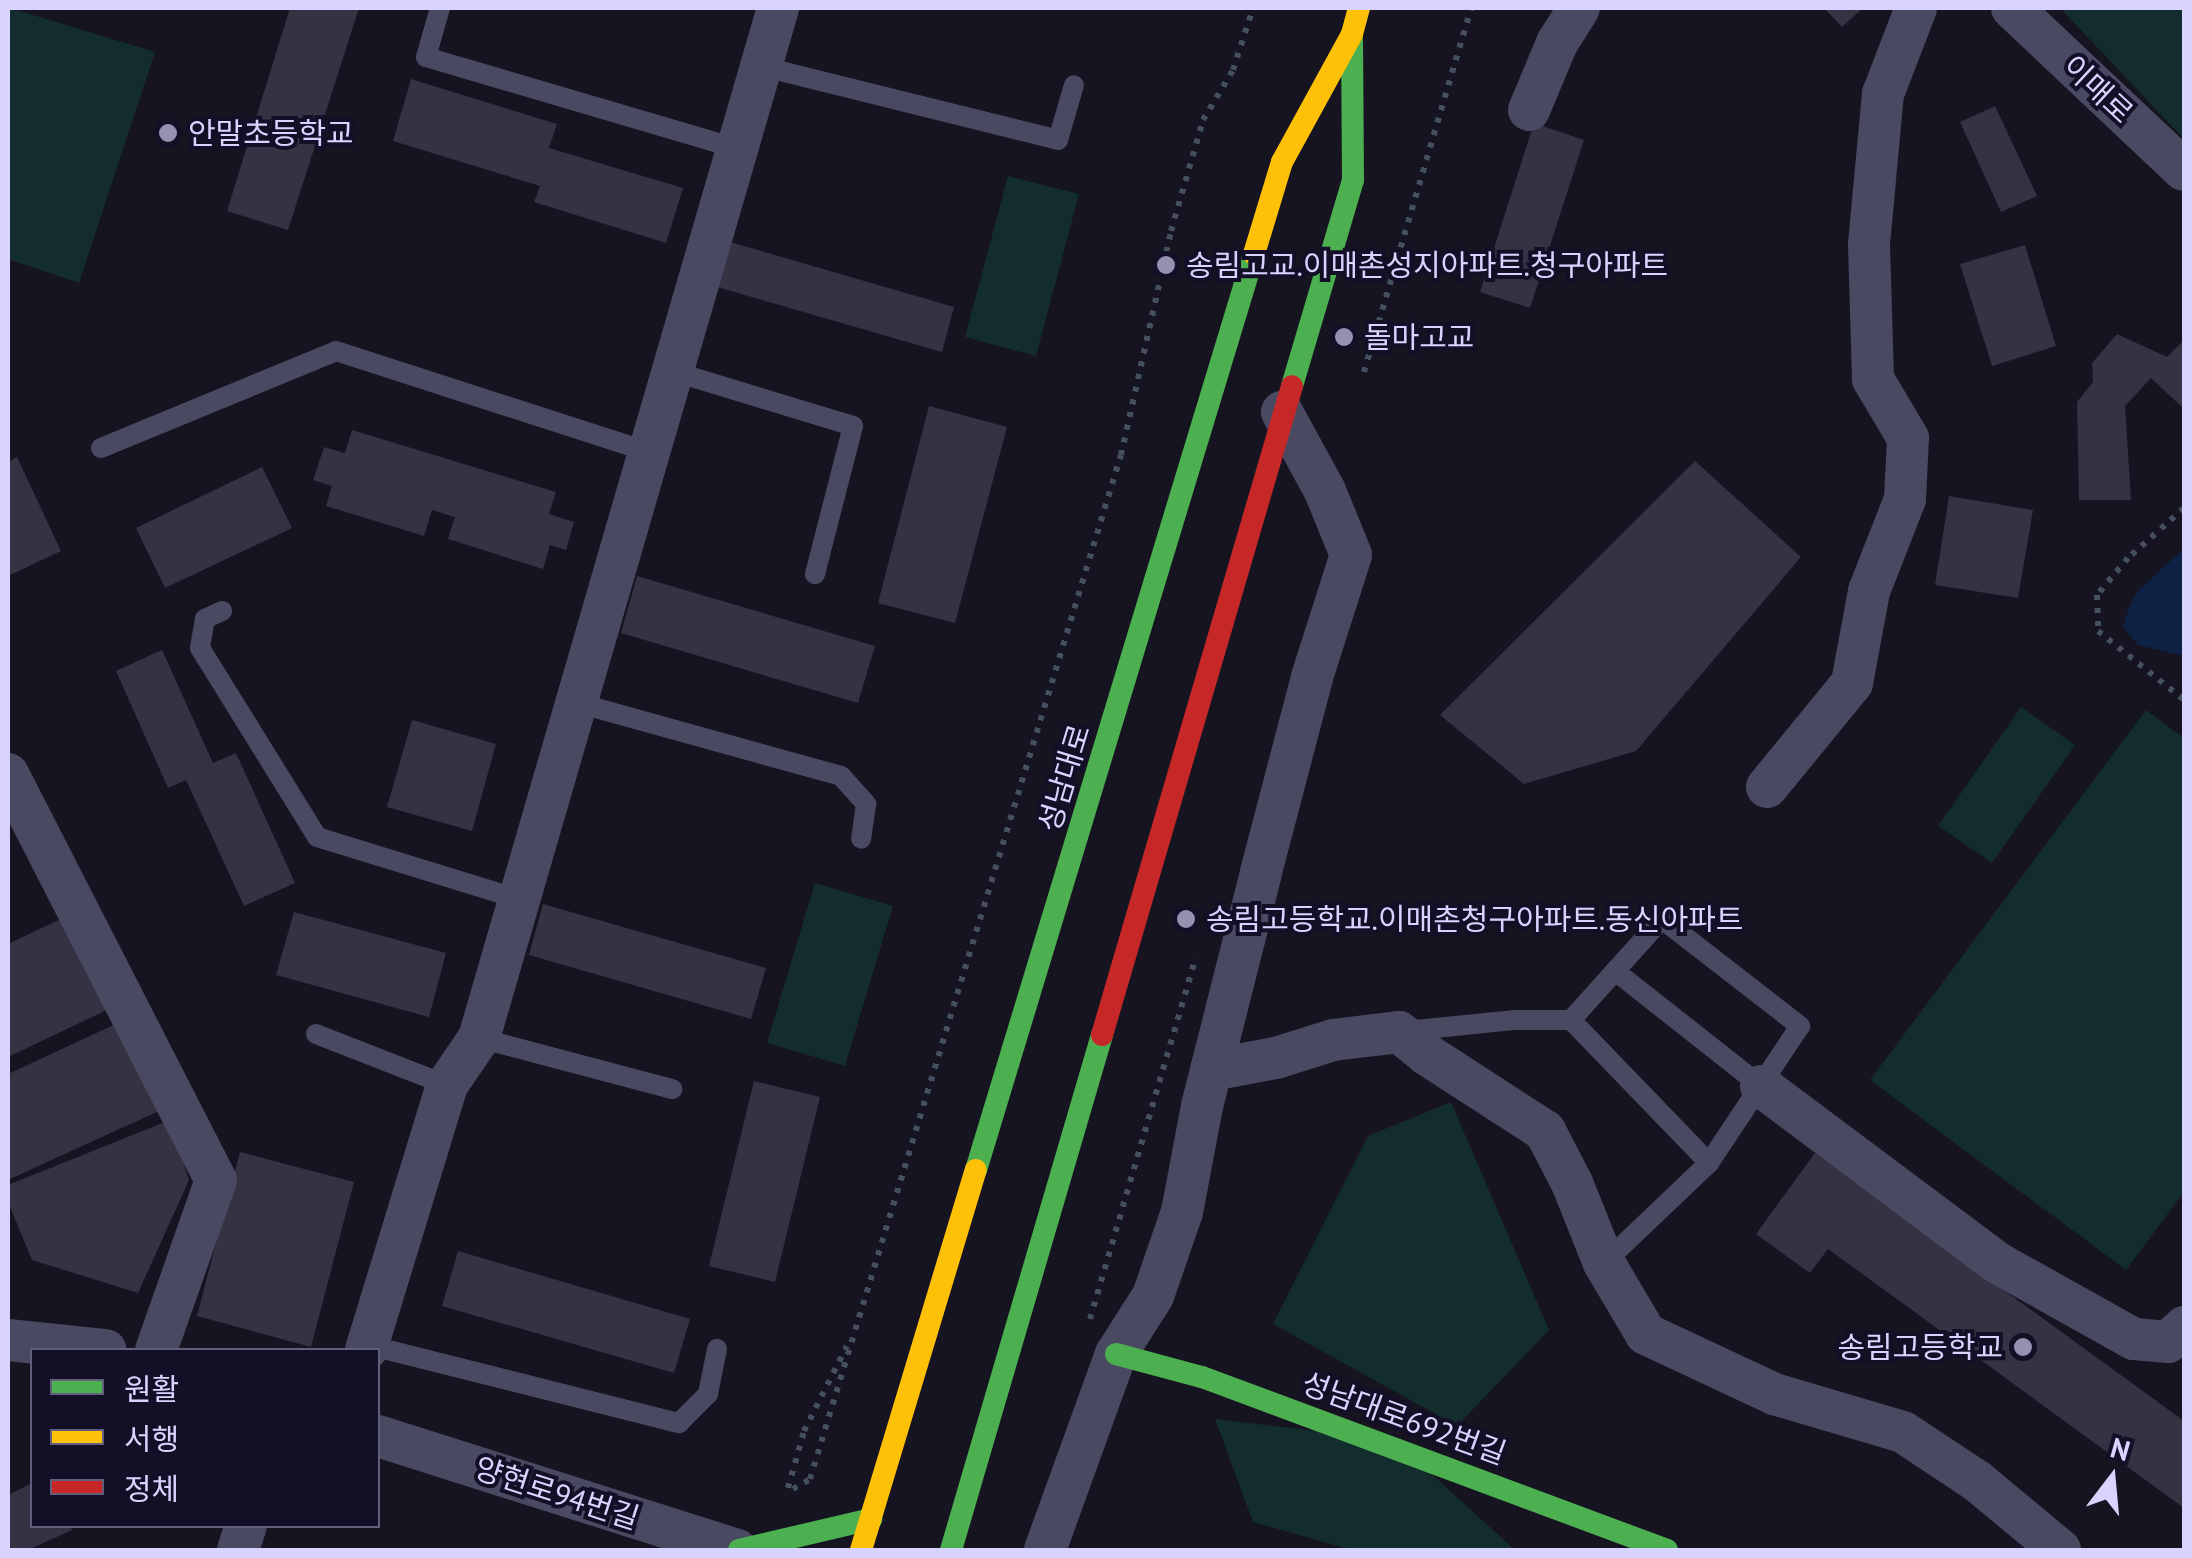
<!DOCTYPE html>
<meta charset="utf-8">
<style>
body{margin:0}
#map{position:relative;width:2192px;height:1558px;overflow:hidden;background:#161421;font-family:"PT Sans","Noto Sans KR",sans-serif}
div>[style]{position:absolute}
.green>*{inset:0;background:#132c2d}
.water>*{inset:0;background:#0d2144}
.building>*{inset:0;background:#343243}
.path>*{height:6px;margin-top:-3px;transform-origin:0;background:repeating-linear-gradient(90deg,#44505f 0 5px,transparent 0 13px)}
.lane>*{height:20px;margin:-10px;padding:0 10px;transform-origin:10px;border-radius:10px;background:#4a4962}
.street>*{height:42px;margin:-21px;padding:0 21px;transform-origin:21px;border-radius:21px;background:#4a4962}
.fast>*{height:22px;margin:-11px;padding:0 11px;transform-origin:11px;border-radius:11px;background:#4caf50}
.slow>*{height:22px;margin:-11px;padding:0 11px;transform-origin:11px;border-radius:11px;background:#ffc107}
.jam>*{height:22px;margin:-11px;padding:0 11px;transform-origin:11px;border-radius:11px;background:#c62828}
.dots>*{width:28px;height:28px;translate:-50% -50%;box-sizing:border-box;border:5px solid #130f26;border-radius:50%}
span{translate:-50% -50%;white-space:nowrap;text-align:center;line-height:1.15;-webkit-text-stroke:8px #130f26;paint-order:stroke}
.street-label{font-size:30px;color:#d9d4ff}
.poi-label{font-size:30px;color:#d9d4ff}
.left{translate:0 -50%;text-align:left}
.right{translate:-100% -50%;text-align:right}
.frame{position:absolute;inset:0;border:10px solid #d9d4ff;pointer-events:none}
.legend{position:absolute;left:30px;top:1348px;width:350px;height:180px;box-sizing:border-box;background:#130f26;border:2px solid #625e7d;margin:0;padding:12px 18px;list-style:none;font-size:30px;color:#d9d4ff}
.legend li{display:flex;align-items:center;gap:20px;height:50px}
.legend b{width:50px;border:2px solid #625e7d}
.north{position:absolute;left:2062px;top:1428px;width:100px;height:100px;-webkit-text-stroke:8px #130f26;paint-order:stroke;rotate:16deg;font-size:28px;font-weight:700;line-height:40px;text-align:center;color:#d9d4ff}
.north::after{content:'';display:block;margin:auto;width:35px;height:45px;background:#d9d4ff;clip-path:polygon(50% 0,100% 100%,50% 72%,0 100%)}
</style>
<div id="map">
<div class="green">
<i style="clip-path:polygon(10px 8px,155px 52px,79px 283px,8px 259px)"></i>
<i style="clip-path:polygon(2060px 8px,2184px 8px,2184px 139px)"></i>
<i style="clip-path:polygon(1008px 176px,1079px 194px,1036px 356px,965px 337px)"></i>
<i style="clip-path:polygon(2021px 707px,2075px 745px,1992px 863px,1938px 826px)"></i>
<i style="clip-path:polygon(2146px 710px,2184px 738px,2184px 1192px,2126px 1270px,1870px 1080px)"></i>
<i style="clip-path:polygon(815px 883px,893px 906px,845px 1066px,767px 1043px)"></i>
<i style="clip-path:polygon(1451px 1102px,1549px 1330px,1457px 1426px,1273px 1324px,1368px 1136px)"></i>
<i style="clip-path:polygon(1215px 1419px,1394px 1440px,1515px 1550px,1352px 1550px,1253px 1522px)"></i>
</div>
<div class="water">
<i style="clip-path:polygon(2184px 548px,2184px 656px,2138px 645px,2123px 627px,2129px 607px,2139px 590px)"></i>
</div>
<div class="building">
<i style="clip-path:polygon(290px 8px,359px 8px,288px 230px,227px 211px)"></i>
<i style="clip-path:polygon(1824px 8px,1863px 8px,1842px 27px)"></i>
<i style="clip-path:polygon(411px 79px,557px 124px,549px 148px,683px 188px,666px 243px,534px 202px,540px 186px,393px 141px)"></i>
<i style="clip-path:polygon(1995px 106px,2037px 196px,2001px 212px,1960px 122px)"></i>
<i style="clip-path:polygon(1534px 123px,1584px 140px,1530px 308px,1480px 292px)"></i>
<i style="clip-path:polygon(730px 242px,954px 307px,942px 352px,717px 287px)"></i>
<i style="clip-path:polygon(2025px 245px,2056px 346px,1992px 366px,1960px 264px)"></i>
<i style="clip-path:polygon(2117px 334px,2167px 357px,2184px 340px,2184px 409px,2151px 378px,2125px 406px,2131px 500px,2079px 500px,2077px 402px,2093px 382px,2092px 363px)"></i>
<i style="clip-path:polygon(929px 406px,1007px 427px,955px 623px,878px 603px)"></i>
<i style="clip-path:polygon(352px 430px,556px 492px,549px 514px,574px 522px,566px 550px,550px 545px,543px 569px,448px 539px,455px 517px,432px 510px,424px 536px,326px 506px,332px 486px,313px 480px,324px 447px,345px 453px)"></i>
<i style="clip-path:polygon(17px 457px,61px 551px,8px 576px,8px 462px)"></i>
<i style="clip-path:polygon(1695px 461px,1801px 557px,1636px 751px,1524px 784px,1440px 715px)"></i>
<i style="clip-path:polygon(262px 467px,292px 528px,165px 588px,136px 528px)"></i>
<i style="clip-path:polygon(1949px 496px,2033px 510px,2018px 598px,1935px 585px)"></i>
<i style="clip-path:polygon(637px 576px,875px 646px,858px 703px,621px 633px)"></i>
<i style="clip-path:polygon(162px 650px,213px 763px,236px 753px,295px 883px,244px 906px,186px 780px,168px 788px,116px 671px)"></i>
<i style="clip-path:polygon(412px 720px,496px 744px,472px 831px,387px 807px)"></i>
<i style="clip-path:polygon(543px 904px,766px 968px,751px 1019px,529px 955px)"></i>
<i style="clip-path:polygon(294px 912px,446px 953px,429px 1017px,276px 975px)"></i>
<i style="clip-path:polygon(67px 916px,111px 1008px,8px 1057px,8px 944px)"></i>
<i style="clip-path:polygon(120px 1022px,161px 1110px,8px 1180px,8px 1074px)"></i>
<i style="clip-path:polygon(754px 1081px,820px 1097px,775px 1282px,709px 1266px)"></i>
<i style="clip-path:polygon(170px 1120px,189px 1180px,138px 1293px,32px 1260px,8px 1202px,8px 1185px)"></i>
<i style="clip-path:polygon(240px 1152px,354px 1182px,311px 1347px,197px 1316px)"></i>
<i style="clip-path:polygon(1815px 1153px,2184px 1421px,2184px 1508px,1828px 1249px,1810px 1273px,1756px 1234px)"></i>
<i style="clip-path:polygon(458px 1251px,690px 1319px,674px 1373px,442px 1306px)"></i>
<i style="clip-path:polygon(32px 1483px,32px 1526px,70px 1526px,72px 1530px,28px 1550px,8px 1550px,8px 1495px)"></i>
</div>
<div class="path">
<i style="left:1364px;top:372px;width:379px;rotate:-73.6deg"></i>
<i style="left:2184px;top:508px;width:75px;rotate:138.2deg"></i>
<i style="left:2128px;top:558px;width:48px;rotate:130deg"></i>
<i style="left:2097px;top:595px;width:36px;rotate:88deg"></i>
<i style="left:2098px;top:631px;width:110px;rotate:38.7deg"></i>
<i style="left:1090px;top:1319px;width:377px;rotate:-73.7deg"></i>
<i style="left:788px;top:1488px;width:59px;rotate:-74.3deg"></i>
<i style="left:804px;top:1431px;width:95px;rotate:-63.2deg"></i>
<i style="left:793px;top:1489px;width:20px;rotate:-30deg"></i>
<i style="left:810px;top:1479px;width:1070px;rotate:-73.11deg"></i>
<i style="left:1121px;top:455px;width:230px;rotate:-77.4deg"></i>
<i style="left:1171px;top:231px;width:116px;rotate:-73.9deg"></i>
<i style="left:1203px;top:120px;width:58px;rotate:-59deg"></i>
<i style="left:1233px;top:70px;width:65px;rotate:-72.1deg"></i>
</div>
<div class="lane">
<i style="left:440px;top:8px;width:51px;rotate:105.9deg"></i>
<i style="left:426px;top:57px;width:322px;rotate:16.4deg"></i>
<i style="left:760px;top:66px;width:307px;rotate:13.9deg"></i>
<i style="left:1058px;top:140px;width:57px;rotate:-73.8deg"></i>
<i style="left:672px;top:371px;width:189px;rotate:16.9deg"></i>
<i style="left:853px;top:426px;width:153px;rotate:104.4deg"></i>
<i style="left:101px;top:448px;width:254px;rotate:-22.4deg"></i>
<i style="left:336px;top:351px;width:328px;rotate:17.9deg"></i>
<i style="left:222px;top:611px;width:19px;rotate:155deg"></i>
<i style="left:205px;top:619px;width:29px;rotate:100deg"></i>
<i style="left:200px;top:648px;width:222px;rotate:58.2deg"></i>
<i style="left:317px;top:837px;width:211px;rotate:17.1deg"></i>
<i style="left:578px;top:703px;width:273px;rotate:15.5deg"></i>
<i style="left:841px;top:776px;width:38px;rotate:48deg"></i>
<i style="left:866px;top:804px;width:35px;rotate:98deg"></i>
<i style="left:1615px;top:971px;width:186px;rotate:38.2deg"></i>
<i style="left:1571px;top:1020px;width:199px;rotate:46deg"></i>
<i style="left:1406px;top:1031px;width:110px;rotate:-5.8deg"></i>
<i style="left:1515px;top:1020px;width:56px"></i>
<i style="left:1571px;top:1020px;width:136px;rotate:-48deg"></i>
<i style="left:1662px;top:919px;width:175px;rotate:37.8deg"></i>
<i style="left:1800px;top:1026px;width:164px;rotate:123.6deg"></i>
<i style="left:1709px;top:1163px;width:145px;rotate:136.4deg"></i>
<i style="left:316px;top:1034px;width:141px;rotate:21.3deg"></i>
<i style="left:479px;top:1038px;width:200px;rotate:14.8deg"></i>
<i style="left:368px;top:1345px;width:321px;rotate:14.1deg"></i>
<i style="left:679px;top:1423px;width:41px;rotate:-45deg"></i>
<i style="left:708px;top:1394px;width:46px;rotate:-78.7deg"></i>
</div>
<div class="street">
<i style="left:2012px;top:8px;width:236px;rotate:43.3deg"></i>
<i style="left:1529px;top:110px;width:73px;rotate:-67.3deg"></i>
<i style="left:1557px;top:43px;width:41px;rotate:-57.8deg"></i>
<i style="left:8px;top:774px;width:456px;rotate:62.9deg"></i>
<i style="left:216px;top:1180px;width:180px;rotate:109.4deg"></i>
<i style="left:1767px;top:787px;width:134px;rotate:-50.7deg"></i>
<i style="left:1852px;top:683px;width:94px;rotate:-79.5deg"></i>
<i style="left:1869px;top:591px;width:99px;rotate:-68.6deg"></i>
<i style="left:1905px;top:499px;width:61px;rotate:-87.2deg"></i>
<i style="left:1908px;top:438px;width:69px;rotate:-120.7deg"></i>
<i style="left:1873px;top:379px;width:135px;rotate:-91.7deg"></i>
<i style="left:1869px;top:244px;width:151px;rotate:-84.7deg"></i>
<i style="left:1883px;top:94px;width:92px;rotate:-69deg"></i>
<i style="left:1211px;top:1070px;width:66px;rotate:-10.5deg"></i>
<i style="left:1276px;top:1058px;width:60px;rotate:-17.5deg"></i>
<i style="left:1333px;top:1040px;width:66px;rotate:-6.9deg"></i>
<i style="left:1399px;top:1032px;width:35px;rotate:39deg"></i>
<i style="left:1426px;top:1054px;width:142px;rotate:32.9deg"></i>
<i style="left:1545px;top:1131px;width:59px;rotate:62.6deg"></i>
<i style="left:1572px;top:1183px;width:86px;rotate:68.2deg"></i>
<i style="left:1604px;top:1263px;width:82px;rotate:59.4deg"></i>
<i style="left:1646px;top:1334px;width:141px;rotate:25.1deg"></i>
<i style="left:1774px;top:1394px;width:134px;rotate:16.4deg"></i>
<i style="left:1903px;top:1432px;width:89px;rotate:33.5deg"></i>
<i style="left:1977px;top:1481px;width:108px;rotate:39.7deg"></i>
<i style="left:1761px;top:1086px;width:294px;rotate:36.8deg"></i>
<i style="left:1996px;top:1262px;width:158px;rotate:29.2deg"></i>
<i style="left:2134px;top:1339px;width:34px;rotate:5deg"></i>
<i style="left:2168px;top:1342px;width:22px;rotate:-43deg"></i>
<i style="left:8px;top:1340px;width:98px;rotate:5.9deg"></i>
<i style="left:366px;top:1350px;width:277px;rotate:-73deg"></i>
<i style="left:447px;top:1085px;width:57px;rotate:-55.8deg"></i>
<i style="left:479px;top:1038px;width:1073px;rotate:-73.81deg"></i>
<i style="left:378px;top:1436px;width:377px;rotate:17.6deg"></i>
<i style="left:238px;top:1550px;width:25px;rotate:-72deg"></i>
<i style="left:1045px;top:1550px;width:208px;rotate:-70.1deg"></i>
<i style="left:1116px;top:1354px;width:69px;rotate:-57.5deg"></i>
<i style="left:1153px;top:1296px;width:89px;rotate:-71deg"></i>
<i style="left:1182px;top:1212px;width:108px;rotate:-79.3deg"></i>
<i style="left:1202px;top:1106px;width:241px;rotate:-75.8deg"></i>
<i style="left:1261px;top:872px;width:202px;rotate:-75.3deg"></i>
<i style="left:1312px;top:677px;width:128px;rotate:-72.3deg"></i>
<i style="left:1351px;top:555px;width:69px;rotate:-112.1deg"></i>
<i style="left:1325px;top:491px;width:90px;rotate:-118.6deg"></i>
</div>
<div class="fast">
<i style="left:1292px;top:386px;width:215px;rotate:-73.5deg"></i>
<i style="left:1353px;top:180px;width:139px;rotate:-90.4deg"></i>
<i style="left:976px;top:1170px;width:957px;rotate:-73.12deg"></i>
<i style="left:1116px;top:1354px;width:89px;rotate:15deg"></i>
<i style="left:1202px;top:1377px;width:496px;rotate:20.4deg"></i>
<i style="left:739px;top:1550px;width:136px;rotate:-13.2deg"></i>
<i style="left:951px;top:1550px;width:537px;rotate:-73.66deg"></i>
</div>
<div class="slow">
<i style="left:1254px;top:254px;width:96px;rotate:-73.1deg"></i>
<i style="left:1282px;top:162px;width:146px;rotate:-61.3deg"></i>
<i style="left:1352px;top:34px;width:27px;rotate:-75deg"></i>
<i style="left:861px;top:1550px;width:397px;rotate:-73.2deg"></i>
</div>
<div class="jam">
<i style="left:1102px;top:1035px;width:676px;rotate:-73.68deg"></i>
</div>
<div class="dots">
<i style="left:168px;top:133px;background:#9591b1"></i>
<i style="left:1166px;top:265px;background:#9591b1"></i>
<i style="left:1344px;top:337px;background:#9591b1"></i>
<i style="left:1186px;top:919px;background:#9591b1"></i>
<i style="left:2023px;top:1347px;background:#9591b1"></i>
</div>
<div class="street-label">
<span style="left:2098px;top:89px;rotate:43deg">이매로</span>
<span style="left:1064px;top:778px;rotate:-73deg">성남대로</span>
<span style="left:1404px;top:1418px;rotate:20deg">성남대로692번길</span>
<span style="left:557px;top:1493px;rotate:18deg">양현로94번길</span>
</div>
<div class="poi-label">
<span class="left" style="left:188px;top:133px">안말초등학교</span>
<span class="left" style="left:1186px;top:265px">송림고교.이매촌성지아파트.청구아파트</span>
<span class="left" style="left:1364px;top:337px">돌마고교</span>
<span class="left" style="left:1206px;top:919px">송림고등학교.이매촌청구아파트.동신아파트</span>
<span class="right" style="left:2003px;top:1347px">송림고등학교</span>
</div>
<div class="frame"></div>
<ul class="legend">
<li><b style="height:12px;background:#4caf50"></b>원활</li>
<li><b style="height:12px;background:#ffc107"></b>서행</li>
<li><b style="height:12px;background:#c62828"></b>정체</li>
</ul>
<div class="north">N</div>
</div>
